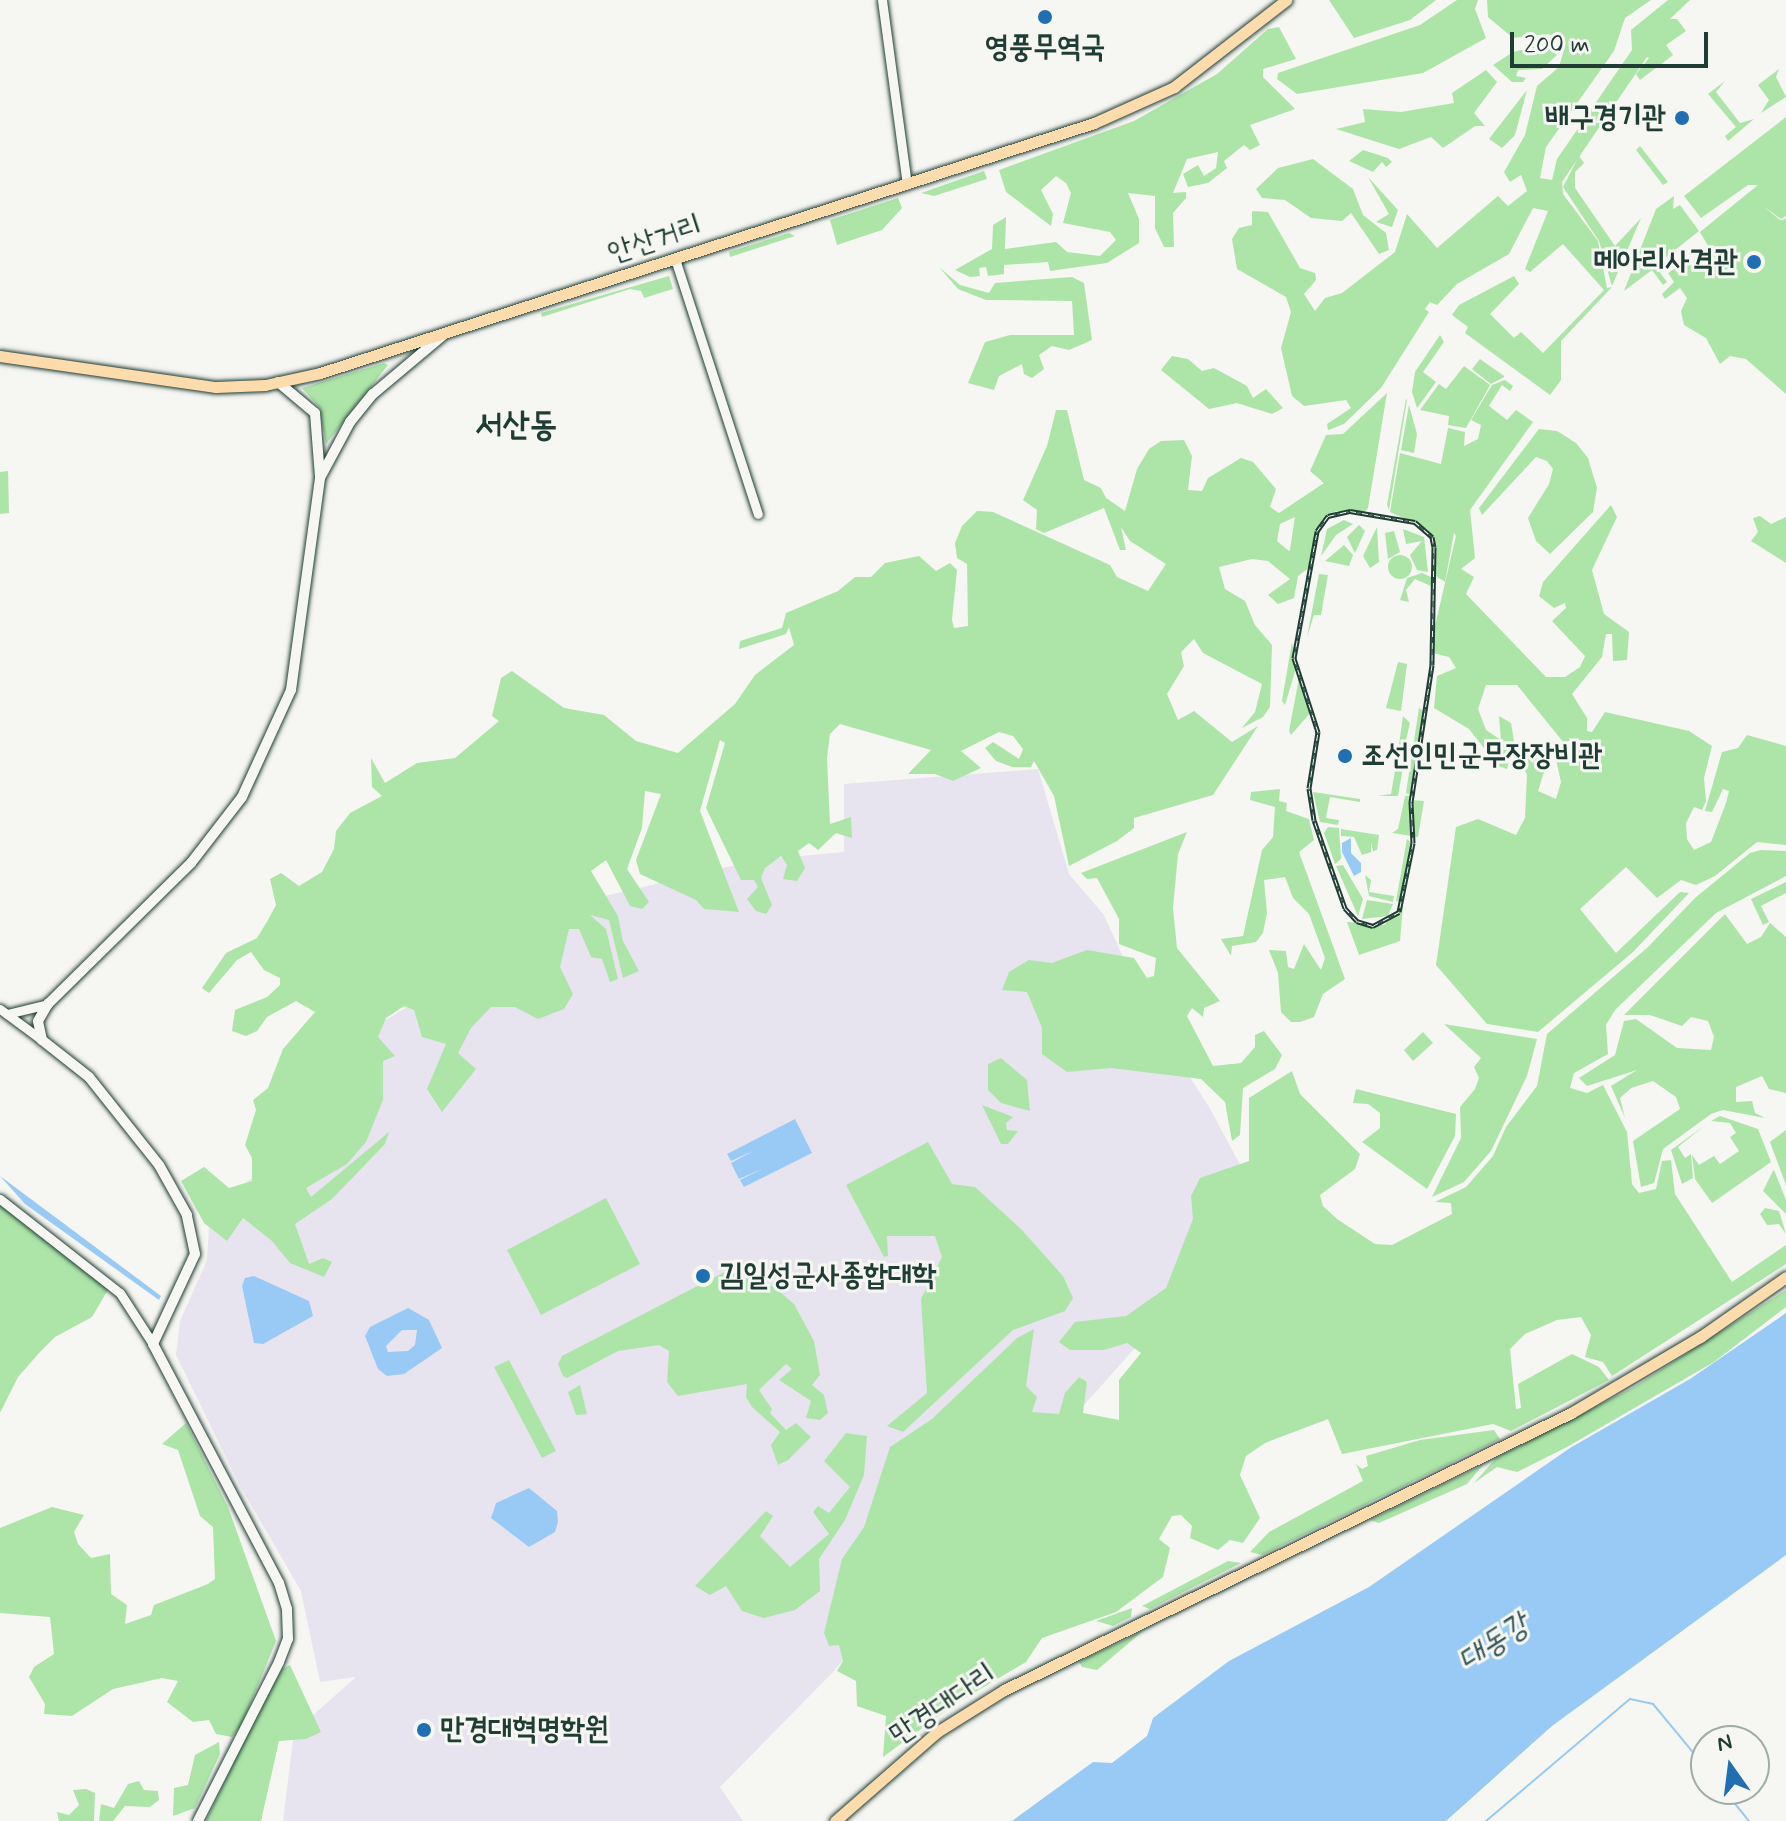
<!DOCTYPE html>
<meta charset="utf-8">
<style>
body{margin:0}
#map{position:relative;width:1786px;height:1821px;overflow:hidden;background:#f6f6f2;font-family:Mynerve,"Poor Story",sans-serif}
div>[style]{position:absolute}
.built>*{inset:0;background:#e7e4f0}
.green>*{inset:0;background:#ade5a9}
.round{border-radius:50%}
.water>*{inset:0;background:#99caf5}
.stream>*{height:2px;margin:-1px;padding:0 1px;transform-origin:1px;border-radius:1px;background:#99caf5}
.roads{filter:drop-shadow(0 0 2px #1f3d34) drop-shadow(0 0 2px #1f3d34)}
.tertiary>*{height:9px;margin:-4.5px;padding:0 4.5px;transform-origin:4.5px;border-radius:4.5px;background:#f6f6f2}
.secondary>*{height:10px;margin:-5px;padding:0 5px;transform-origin:5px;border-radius:5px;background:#f6f6f2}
.primary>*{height:11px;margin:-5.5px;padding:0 5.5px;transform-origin:5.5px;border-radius:5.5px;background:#fcdcac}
.trunk>*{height:11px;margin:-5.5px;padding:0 5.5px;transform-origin:5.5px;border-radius:5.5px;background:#fcdcac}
.rail>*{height:5px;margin-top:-2.5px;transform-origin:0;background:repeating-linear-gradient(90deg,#f6f6f2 0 6px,#1f3d34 0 12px);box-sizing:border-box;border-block:2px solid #1f3d34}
.dots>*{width:22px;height:22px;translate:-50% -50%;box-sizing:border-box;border:4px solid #f6f6f2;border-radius:50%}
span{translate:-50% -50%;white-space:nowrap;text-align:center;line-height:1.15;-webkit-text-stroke:6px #f6f6f2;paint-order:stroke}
.poi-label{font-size:30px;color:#1f3d34;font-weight:700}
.right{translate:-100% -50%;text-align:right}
.left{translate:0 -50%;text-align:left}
.street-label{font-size:30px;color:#1f3d34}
.water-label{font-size:32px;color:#37595b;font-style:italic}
.quarter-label{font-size:34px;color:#1f3d34;font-weight:700}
.north{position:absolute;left:1690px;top:1725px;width:80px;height:80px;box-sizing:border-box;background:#f6f6f2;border:2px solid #a0aca6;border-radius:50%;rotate:346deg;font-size:22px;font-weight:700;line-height:32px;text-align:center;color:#1f3d34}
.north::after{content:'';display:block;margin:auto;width:28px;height:36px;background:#1f6fb2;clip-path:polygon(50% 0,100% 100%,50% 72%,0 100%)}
.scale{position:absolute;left:1510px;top:32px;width:198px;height:36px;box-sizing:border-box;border:4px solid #1f3d34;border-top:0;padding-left:10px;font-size:24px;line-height:28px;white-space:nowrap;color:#1f3d34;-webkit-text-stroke:6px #f6f6f2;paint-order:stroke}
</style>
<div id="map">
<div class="built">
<i style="clip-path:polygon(1038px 769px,1069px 874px,1104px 915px,1147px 1010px,1209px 1107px,1270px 1220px,1178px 1300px,1084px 1405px,1030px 1442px,833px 1672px,720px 1787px,743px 1821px,283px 1821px,294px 1732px,356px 1677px,320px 1682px,301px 1591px,240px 1486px,176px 1355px,180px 1321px,207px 1260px,210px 1211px,262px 1170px,372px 1028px,588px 900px,757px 860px,844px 852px,844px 784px)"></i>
</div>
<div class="green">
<i style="clip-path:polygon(1329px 0,1436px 0,1410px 20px,1354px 38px)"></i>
<i style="clip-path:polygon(1457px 0,1478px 0,1475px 9px,1486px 38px,1423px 73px,1297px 94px,1277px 79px,1278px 73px,1420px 25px)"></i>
<i style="clip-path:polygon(1487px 0,1651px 0,1625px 18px,1614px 51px,1546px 147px,1540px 178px,1552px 180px,1557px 159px,1632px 50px,1631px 30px,1668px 0,1690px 0,1670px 19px,1677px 19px,1686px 31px,1666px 45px,1673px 55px,1640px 80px,1636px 74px,1649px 58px,1647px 57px,1562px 182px,1563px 194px,1598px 241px,1607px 288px,1612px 287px,1561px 341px,1561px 380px,1550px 395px,1465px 333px,1468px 327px,1452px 315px,1459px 305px,1514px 276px,1519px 284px,1490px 314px,1514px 338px,1521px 332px,1543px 353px,1604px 290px,1563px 244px,1530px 272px,1525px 269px,1548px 211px,1533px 208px,1509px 254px,1457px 284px,1437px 305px,1430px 302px,1425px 309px,1429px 312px,1381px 388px,1344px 424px,1328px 430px,1327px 424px,1351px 408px,1346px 400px,1304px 406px,1292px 396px,1281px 348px,1291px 312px,1286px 297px,1237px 269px,1232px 239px,1239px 228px,1252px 225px,1252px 211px,1268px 212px,1300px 268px,1315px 273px,1316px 280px,1304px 294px,1315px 311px,1325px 298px,1342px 293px,1395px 252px,1407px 214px,1437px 248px,1498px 196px,1508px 206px,1527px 191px,1521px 175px,1510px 182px,1504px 172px,1525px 135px,1537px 86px,1559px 67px,1565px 46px,1549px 34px,1513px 38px,1488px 17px)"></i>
<i style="clip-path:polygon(1279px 27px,1296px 59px,1263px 69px,1263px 77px,1295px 109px,1250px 125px,1260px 145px,1250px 150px,1244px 145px,1224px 161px,1227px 168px,1208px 183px,1188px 187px,1183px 174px,1198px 165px,1204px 176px,1216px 168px,1218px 152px,1187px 159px,1173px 193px,1186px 192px,1186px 198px,1173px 213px,1174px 247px,1164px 247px,1155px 228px,1155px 196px,1128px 193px,1139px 219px,1139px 243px,1107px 263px,1050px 271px,1048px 262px,1004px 265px,1004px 274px,988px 276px,986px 267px,979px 268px,980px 276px,970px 277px,955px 270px,992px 249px,993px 225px,1006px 217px,1005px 249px,1056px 242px,1067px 252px,1100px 256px,1116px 240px,1110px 232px,1063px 223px,1071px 193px,1066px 183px,1056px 176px,1041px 190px,1053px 214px,1051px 226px,1006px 192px,999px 170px,1134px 121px,1217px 74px,1268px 29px)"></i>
<i style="clip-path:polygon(1544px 44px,1557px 55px,1542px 69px,1518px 70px,1516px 76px,1526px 78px,1523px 82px,1512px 82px,1493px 65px,1513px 52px)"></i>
<i style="clip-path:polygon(1779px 69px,1776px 77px,1786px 97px,1761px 113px,1769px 100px,1758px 85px)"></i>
<i style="clip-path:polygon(1486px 70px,1497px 82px,1474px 113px,1485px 126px,1475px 126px,1443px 148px,1431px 137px,1399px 149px,1336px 129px,1365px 122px,1363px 109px,1401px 112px,1454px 103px,1452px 93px)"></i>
<i style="clip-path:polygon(1725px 81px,1716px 92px,1740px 123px,1754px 119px,1728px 141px,1725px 136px,1736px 127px,1708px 94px)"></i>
<i style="clip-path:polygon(1527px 90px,1515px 135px,1502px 148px,1489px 139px)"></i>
<i style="clip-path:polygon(1786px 117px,1786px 216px,1781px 219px,1763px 206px,1780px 220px,1786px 219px,1786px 394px,1746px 359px,1730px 356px,1720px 364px,1706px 338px,1684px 325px,1681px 311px,1687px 298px,1680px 288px,1665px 299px,1662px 294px,1674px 282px,1668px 273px,1687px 260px,1696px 271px,1715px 258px,1700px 232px,1758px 185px,1748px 185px,1701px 218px,1684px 196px)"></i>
<i style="clip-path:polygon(1640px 146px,1668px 182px,1663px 185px,1636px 150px)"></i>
<i style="clip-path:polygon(1363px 150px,1388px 158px,1392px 162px,1386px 167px,1382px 162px,1373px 172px,1349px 161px)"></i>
<i style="clip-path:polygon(1579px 156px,1584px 163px,1575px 172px,1575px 188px,1615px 246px,1641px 218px,1612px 286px,1599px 241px,1563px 187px)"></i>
<i style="clip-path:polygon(1313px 159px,1353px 189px,1363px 215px,1386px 233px,1389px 250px,1379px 254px,1351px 213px,1342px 221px,1311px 218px,1285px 200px,1262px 198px,1256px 189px,1278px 168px)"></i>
<i style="clip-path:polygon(984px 171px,987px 179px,934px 196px,921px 193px)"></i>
<i style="clip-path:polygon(1368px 177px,1398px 210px,1392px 227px,1376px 222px,1389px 214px)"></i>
<i style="clip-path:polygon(1674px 196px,1673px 209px,1680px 205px,1699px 231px,1655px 266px,1667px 282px,1663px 285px,1652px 270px,1624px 291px,1656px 209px)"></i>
<i style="clip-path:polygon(898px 198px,902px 208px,882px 230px,837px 245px,830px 220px)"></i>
<i style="clip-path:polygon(789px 233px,795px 236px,730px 257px,729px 252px)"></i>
<i style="clip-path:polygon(939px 267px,960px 285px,989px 293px,995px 283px,1072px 277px,1084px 283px,1092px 340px,1069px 350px,1052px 346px,1039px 355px,1044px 369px,1032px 378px,1024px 374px,1022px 364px,999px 376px,994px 390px,968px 383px,985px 342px,1010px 335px,1074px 335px,1072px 301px,986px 300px,958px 289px)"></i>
<i style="clip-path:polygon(669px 276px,673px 289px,644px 298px,641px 291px,630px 289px,542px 317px,541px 313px)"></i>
<i style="clip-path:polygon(1440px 335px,1444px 342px,1423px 372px,1436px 382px,1417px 408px,1412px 392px,1415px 372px)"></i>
<i style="clip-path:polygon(1172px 356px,1188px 359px,1202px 371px,1214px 368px,1247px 386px,1253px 398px,1266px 389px,1283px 408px,1272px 414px,1237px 403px,1209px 409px,1161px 370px)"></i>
<i style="clip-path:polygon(1480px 359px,1504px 376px,1504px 377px,1491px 384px,1472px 369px)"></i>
<i style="clip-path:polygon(384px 363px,388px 365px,326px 444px,319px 407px,302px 388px)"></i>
<i style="clip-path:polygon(1464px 366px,1490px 385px,1466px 428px,1448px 425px,1449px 416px,1420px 410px,1439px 384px,1446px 389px)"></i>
<i style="clip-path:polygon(1505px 380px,1513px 386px,1510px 391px,1502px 385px,1489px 406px,1507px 420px,1516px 410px,1533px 422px,1470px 510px,1475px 558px,1461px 569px,1474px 577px,1466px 594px,1546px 677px,1565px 677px,1580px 667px,1585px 656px,1552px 621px,1566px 608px,1565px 603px,1554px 608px,1539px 596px,1543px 582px,1611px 505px,1617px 517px,1592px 570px,1604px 614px,1629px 632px,1627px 660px,1613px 661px,1612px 634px,1606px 634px,1602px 657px,1572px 694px,1587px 718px,1587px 731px,1592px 732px,1605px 712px,1689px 731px,1712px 746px,1704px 778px,1706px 801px,1702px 810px,1694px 807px,1686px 823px,1687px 839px,1694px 850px,1711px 842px,1726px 803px,1729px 791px,1723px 789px,1712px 812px,1705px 811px,1722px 752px,1738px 748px,1747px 735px,1786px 746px,1786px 845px,1757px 842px,1715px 876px,1696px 885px,1681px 880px,1657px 898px,1626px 867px,1580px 909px,1616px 953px,1680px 892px,1689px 893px,1633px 952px,1538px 1032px,1487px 1024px,1436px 965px,1456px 827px,1478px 819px,1516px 835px,1525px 818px,1527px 775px,1516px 750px,1530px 745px,1544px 772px,1538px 791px,1556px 799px,1561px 782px,1555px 755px,1564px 743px,1517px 685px,1486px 685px,1478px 709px,1486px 730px,1501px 740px,1499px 716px,1511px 723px,1514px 741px,1507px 769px,1498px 766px,1469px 729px,1434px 708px,1437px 676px,1456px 668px,1449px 657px,1433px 653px,1431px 643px,1456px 536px,1454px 533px,1445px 582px,1436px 576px,1435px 544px,1427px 529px,1390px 512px,1400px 453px,1441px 464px,1448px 428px,1465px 432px,1464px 446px,1478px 439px,1481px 425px,1471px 420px,1492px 385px)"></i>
<i style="clip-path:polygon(evenodd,1387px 393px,1368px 508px,1364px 513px,1336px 511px,1322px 521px,1310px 567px,1298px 576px,1294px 598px,1278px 604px,1268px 595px,1290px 579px,1268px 561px,1252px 559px,1219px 567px,1225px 589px,1245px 601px,1255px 625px,1272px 645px,1270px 707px,1263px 717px,1242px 728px,1255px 712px,1262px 684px,1203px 653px,1194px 639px,1181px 652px,1184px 666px,1167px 694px,1178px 720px,1194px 711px,1232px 742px,1258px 726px,1213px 795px,1134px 818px,1134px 828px,1117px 841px,1069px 866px,1054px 796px,1034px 761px,1031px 767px,1012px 767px,996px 761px,985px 748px,993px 742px,1019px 759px,1023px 749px,1013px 736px,999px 732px,961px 751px,981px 768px,953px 781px,935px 774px,908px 774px,931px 750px,840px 724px,830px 734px,827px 758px,830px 824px,851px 817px,852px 838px,836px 833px,818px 850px,809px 843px,798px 851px,805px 868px,797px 881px,783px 879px,787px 865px,781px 856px,765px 868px,761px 878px,772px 905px,766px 914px,756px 911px,747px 899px,758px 887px,754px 880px,741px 880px,706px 808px,725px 743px,720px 740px,700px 811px,739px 912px,704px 909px,696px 900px,640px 874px,636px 860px,661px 794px,645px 791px,642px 828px,627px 869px,649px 902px,642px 909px,630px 906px,606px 860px,591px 871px,618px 916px,623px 941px,639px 971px,623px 978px,609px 920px,590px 915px,606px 929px,618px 979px,610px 982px,602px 959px,591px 957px,579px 929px,569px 929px,560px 967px,573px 994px,564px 1009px,538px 1019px,515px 1007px,491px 1007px,471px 1028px,458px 1053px,476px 1069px,442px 1112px,427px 1089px,446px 1044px,422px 1037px,414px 1010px,404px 1006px,386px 1018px,378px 1037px,395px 1056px,383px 1061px,383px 1100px,366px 1142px,347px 1164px,306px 1188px,311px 1197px,389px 1132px,385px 1144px,332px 1199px,295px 1224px,309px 1264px,323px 1258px,332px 1262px,324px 1277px,290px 1263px,272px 1241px,243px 1218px,227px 1241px,204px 1223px,181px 1181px,204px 1167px,229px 1188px,252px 1181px,252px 1158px,245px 1145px,256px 1110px,253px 1100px,268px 1088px,283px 1049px,315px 1012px,296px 1001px,267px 1017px,257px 1031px,246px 1036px,232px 1031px,235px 1010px,267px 997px,280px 985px,280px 978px,264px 970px,251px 952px,237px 960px,209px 993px,202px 988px,226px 953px,257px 938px,268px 920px,276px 905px,270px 879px,281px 873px,299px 886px,322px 872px,334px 849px,336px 831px,350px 813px,382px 796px,372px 787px,371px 758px,385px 783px,417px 763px,455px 758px,499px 721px,492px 716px,501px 678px,512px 671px,564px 708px,604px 715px,636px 741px,678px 753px,735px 704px,755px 675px,794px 645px,789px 627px,786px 634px,739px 649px,740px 641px,782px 628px,786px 613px,838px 591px,855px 577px,871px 577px,885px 563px,919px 556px,936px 571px,950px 563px,957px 570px,952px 620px,954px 628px,968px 626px,967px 564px,957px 558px,955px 543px,962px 526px,977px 511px,993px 512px,1110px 565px,1117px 577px,1148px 591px,1166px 564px,1130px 541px,1121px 527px,1126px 550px,1120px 550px,1104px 508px,1044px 533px,1036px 529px,1037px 510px,1023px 500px,1047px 446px,1056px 410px,1067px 410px,1084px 480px,1101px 488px,1106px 498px,1125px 511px,1137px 469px,1149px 449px,1161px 441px,1184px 440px,1192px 456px,1188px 490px,1202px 491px,1208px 478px,1241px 458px,1253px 462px,1276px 489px,1270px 507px,1279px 513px,1324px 483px,1310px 471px,1326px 435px,1343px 434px,1387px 393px,1295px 517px,1290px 550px,1289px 551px,1277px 541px,1280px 524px,1295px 517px)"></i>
<i style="clip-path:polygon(1406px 399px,1407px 400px,1389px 510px,1387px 505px)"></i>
<i style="clip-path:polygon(1409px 405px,1417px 434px,1414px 453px,1401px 450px)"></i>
<i style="clip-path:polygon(1539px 429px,1557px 431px,1576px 443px,1588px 458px,1597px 488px,1593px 512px,1550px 554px,1536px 541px,1528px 518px,1549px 484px,1553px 469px,1547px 461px,1536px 457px,1482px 515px,1479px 508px)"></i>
<i style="clip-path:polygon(8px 471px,9px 513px,0 514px,0 472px)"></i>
<i style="clip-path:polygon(1760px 516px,1771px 524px,1786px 517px,1786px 563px,1751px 541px,1758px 532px,1753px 518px)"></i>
<i style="clip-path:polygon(1344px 520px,1353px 524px,1336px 535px,1321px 556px,1327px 529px)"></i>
<i style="clip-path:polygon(1359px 525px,1365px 531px,1355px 553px,1347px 537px)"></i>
<i style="clip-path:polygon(1377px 527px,1379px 562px,1370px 568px,1363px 556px)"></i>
<i style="clip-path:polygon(1403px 529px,1424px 537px,1428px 572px,1417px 570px,1410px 555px,1422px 541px,1406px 544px)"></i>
<i style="clip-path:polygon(1394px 531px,1400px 552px,1388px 559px,1385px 533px)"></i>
<i style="clip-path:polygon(1344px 545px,1353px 555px,1349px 566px,1325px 561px)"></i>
<i class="round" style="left:1388px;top:555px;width:24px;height:24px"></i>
<i style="clip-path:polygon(1422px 573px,1431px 577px,1433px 587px,1415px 579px,1406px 590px,1409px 602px,1400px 600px,1407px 578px)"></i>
<i style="clip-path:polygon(1319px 574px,1328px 575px,1321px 615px,1314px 615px,1307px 637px)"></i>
<i style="clip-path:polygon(1292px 642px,1296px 668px,1285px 705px,1282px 701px)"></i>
<i style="clip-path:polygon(1398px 662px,1407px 664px,1401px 711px,1386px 708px)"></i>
<i style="clip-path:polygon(1299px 678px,1311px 712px,1291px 735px,1289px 731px)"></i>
<i style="clip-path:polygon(1419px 708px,1424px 712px,1411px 794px,1406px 793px)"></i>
<i style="clip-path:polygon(1403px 716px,1410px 723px,1403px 753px,1398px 752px)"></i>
<i style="clip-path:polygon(1397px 759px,1404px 762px,1398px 796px,1378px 796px,1391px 794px)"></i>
<i style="clip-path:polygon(1280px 789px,1279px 801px,1287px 803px,1286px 811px,1309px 819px,1314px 840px,1299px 852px,1345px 979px,1323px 994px,1314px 1017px,1300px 1022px,1291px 1022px,1281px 1012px,1278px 973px,1269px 950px,1286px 951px,1288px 967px,1294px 969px,1304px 944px,1321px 970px,1325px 958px,1309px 914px,1293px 898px,1285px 877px,1264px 880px,1267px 913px,1263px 933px,1256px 942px,1232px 946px,1231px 956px,1221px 939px,1243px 936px,1262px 850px,1273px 837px,1275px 807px,1250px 800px,1251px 792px)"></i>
<i style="clip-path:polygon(1313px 792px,1360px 799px,1360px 802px,1330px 797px,1326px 818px,1339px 820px,1338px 825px,1320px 822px)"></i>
<i style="clip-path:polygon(1405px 796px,1410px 796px,1412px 836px,1392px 833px,1398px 829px)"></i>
<i style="clip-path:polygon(1412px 800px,1424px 801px,1418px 837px,1414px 837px)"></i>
<i style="clip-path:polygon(1328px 827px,1339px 828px,1341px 859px,1335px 864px,1324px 833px)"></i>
<i style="clip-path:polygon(1341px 829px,1379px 835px,1377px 850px,1373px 851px,1371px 842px,1371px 852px,1362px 855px,1354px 837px,1341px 836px)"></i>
<i style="clip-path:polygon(1187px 832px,1178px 854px,1173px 908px,1177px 948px,1220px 1001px,1204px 1008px,1203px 1017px,1192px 1008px,1187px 1016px,1213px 1066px,1241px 1063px,1255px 1047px,1255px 1035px,1264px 1031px,1282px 1055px,1275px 1069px,1243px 1088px,1240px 1135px,1232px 1141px,1225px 1102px,1201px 1079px,1111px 1068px,1067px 1072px,1042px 1054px,1042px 1028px,1027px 992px,1002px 990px,1009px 972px,1029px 960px,1052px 963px,1087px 950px,1134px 958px,1147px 978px,1154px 976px,1156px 958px,1119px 944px,1119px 919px,1097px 878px,1087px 879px,1081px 873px)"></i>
<i style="clip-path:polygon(1407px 839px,1412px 843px,1402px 902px,1396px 901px)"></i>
<i style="clip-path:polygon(1761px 850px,1786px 851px,1786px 876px,1716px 913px,1615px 1010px,1606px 1025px,1608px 1054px,1574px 1073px,1570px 1088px,1587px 1093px,1603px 1085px,1627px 1132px,1632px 1184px,1639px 1193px,1656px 1189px,1662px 1161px,1671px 1160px,1675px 1194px,1732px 1282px,1786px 1245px,1786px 1264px,1612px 1376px,1603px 1362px,1585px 1357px,1591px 1335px,1581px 1317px,1557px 1320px,1525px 1334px,1510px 1349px,1516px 1409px,1521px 1408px,1518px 1384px,1572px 1354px,1599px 1367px,1609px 1380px,1511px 1431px,1493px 1424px,1342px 1454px,1328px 1419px,1265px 1443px,1246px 1456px,1240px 1475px,1260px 1518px,1243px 1543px,1230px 1540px,1218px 1550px,1190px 1538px,1192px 1526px,1181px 1515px,1172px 1516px,1159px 1539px,1170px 1548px,1163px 1577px,1116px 1612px,1042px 1638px,1026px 1662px,955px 1704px,883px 1757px,886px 1716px,857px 1706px,856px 1681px,837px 1671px,843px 1661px,839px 1645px,829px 1646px,824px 1633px,842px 1559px,864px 1527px,890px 1447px,932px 1419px,1017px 1338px,1034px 1329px,1026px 1386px,1037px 1397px,1032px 1412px,1059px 1414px,1065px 1393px,1079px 1377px,1087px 1382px,1083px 1413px,1119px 1420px,1119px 1380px,1141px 1353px,1127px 1343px,1104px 1350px,1070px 1350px,1059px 1342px,1075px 1322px,1126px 1316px,1166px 1288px,1193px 1219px,1191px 1196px,1200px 1178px,1249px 1161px,1249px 1098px,1292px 1071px,1300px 1094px,1360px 1154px,1355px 1169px,1320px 1195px,1323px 1206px,1337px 1219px,1375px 1244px,1392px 1245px,1452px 1214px,1451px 1203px,1435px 1202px,1466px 1187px,1493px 1156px,1506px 1127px,1537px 1086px,1547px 1034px,1648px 947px,1695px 898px,1750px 853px)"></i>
<i style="clip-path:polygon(1343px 865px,1363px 899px,1358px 916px,1336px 866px)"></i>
<i style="clip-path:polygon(1365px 875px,1371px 880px,1369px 892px,1394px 896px,1393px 902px,1369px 896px)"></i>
<i style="clip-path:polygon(1786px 882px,1786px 893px,1761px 906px,1769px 922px,1763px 925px,1751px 899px)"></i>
<i style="clip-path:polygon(1367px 900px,1393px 904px,1388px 916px,1362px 919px)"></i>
<i style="clip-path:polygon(1403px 905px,1400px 941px,1359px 955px,1347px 922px,1384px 925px)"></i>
<i style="clip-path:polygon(1725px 914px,1747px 944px,1761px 937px,1770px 923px,1786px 937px,1786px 1093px,1769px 1089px,1762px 1076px,1736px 1087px,1736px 1102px,1752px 1101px,1755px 1113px,1765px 1118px,1723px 1110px,1711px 1114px,1663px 1149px,1654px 1183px,1641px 1187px,1633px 1141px,1680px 1109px,1676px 1097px,1653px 1081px,1631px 1088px,1620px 1098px,1625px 1118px,1611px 1086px,1637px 1070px,1587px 1086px,1579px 1078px,1615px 1055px,1624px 1021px,1636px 1019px,1677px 1048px,1711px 1050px,1714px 1037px,1708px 1021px,1691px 1017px,1682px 1026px,1650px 1015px,1624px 1015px)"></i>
<i style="clip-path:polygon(1444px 1024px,1537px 1039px,1527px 1076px,1491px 1151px,1464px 1182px,1432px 1197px,1461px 1138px,1460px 1107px,1475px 1089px,1479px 1078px,1474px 1067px,1481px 1058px)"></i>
<i style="clip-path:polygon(1423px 1032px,1433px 1043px,1413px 1061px,1404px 1050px)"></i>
<i style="clip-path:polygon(1001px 1058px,1027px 1080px,1030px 1111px,1001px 1103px,988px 1090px,988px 1064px)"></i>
<i style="clip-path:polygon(1356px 1089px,1456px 1114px,1455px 1136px,1427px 1189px,1362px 1142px,1380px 1128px,1380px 1113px,1368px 1104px,1353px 1103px)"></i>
<i style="clip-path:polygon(982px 1105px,1013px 1117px,1006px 1123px,1007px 1130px,1018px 1131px,1008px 1144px,1001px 1144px)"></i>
<i style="clip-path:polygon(1720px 1116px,1758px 1129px,1771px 1162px,1712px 1203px,1695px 1179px,1692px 1155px,1699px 1165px,1714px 1156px,1720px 1164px,1739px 1151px,1730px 1137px,1736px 1133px,1730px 1123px,1711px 1121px)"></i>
<i style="clip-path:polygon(1704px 1126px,1678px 1147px,1685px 1158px,1691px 1154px,1693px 1178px,1682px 1184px,1671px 1150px)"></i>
<i style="clip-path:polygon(1786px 1130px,1786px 1185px,1770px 1142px)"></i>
<i style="clip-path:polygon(928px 1142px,952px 1184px,975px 1187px,1022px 1230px,1063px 1276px,1073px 1298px,1065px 1311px,1013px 1330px,903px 1432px,887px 1426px,927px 1393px,921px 1299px,942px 1257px,935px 1236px,887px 1236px,888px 1256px,884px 1257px,846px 1185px)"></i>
<i style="clip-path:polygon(1773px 1171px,1774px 1170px,1786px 1200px,1786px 1214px,1763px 1191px)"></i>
<i style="clip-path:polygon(606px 1198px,640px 1264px,541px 1315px,507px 1250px)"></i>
<i style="clip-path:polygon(0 1203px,109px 1288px,92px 1317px,55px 1337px,40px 1352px,18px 1377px,0 1413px)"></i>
<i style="clip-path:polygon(1765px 1208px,1779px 1211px,1786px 1234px,1779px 1224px,1767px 1225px,1760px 1214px)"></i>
<i style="clip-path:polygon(744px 1262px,736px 1275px,774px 1287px,794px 1304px,814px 1341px,820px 1375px,812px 1385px,824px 1395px,828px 1413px,820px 1420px,806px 1418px,811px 1401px,779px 1380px,792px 1369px,786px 1364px,759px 1390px,772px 1409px,770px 1413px,786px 1430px,796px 1423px,811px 1437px,788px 1460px,778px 1465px,771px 1445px,780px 1432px,752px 1407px,746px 1397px,747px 1384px,678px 1396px,667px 1382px,669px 1351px,659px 1345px,618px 1351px,567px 1378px,563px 1376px,558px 1364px,562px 1356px)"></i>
<i style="clip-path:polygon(1786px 1290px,1786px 1307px,1714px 1362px,1567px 1447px,1517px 1472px,1497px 1467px,1474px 1483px,1496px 1458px,1634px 1387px)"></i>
<i style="clip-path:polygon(509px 1360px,556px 1451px,542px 1458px,494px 1367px)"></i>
<i style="clip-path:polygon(580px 1385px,587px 1414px,576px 1415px,568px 1392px)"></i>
<i style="clip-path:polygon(186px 1423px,228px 1507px,276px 1641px,242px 1724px,232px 1737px,216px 1734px,209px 1720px,193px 1722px,167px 1702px,178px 1681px,162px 1678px,113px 1689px,72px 1716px,44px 1714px,45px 1704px,29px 1677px,34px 1667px,54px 1654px,50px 1617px,0 1613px,0 1528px,52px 1507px,84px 1515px,74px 1532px,78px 1544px,91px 1558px,110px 1554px,111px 1594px,127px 1605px,125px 1624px,151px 1615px,154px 1605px,208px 1584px,215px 1579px,213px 1527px,200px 1516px,178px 1450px,162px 1444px)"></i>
<i style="clip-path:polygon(1494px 1430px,1500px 1439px,1262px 1555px,1250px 1552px,1269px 1532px,1363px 1481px,1356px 1464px,1362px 1469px,1368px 1466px,1366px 1456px,1420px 1440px)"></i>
<i style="clip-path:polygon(846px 1433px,867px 1436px,864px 1475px,845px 1520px,819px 1559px,820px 1591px,795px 1610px,764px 1618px,742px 1611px,726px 1586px,710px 1595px,695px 1586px,766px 1511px,773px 1516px,760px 1536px,790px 1567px,829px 1534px,813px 1512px,818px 1506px,829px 1513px,850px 1487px,824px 1461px)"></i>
<i style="clip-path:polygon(1483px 1465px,1467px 1484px,1379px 1523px,1370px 1520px)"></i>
<i style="clip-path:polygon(1228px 1561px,1241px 1563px,1150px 1609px,1142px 1606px)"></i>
<i style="clip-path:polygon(1132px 1608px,1131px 1617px,1113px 1626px,1096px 1621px)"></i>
<i style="clip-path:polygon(1143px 1631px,1097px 1670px,1082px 1667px,1079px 1662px)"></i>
<i style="clip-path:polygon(290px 1665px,321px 1732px,306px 1739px,279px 1741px,261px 1821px,206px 1821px,255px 1718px,282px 1669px)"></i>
<i style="clip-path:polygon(219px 1742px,220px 1754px,195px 1808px,173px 1816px,174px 1788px,188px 1785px,195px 1755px)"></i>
<i style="clip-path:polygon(139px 1781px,144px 1790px,158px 1791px,159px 1800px,150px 1807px,125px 1806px,113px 1821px,99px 1821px,101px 1804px,114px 1808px,128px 1784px)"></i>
<i style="clip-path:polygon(86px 1789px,95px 1793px,94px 1821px,59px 1821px,57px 1812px,69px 1815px,79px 1805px,73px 1790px)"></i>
</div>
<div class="water">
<i style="clip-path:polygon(1351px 838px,1351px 853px,1361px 863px,1361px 872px,1354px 876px,1342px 852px,1342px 843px)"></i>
<i style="clip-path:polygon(795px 1119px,812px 1153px,744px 1187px,740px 1180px,762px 1169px,739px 1179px,731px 1163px,753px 1151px,731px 1161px,727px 1154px)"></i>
<i style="clip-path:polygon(0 1176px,161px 1296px,159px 1300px,25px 1204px)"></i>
<i style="clip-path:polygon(254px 1276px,309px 1301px,313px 1316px,263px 1344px,254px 1343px,242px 1286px,245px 1278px)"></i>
<i style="clip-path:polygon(evenodd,408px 1308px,429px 1320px,442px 1348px,404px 1374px,387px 1376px,378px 1369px,365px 1336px,370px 1327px,408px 1308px,402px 1330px,417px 1330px,415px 1345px,408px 1351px,388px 1352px,386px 1346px,402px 1330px)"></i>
<i style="clip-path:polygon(1786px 1313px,1786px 1555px,1552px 1726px,1446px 1821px,1012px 1821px,1093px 1762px,1112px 1763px,1147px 1736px,1153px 1718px,1229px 1661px,1369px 1587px,1570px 1448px,1690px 1379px)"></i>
<i style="clip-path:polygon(529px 1488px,557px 1511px,558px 1522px,555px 1532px,529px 1547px,491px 1518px,496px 1503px)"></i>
</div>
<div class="stream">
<i style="left:1723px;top:1789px;width:41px;rotate:50.9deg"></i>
<i style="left:1486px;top:1821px;width:189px;rotate:-40.3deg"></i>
<i style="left:1630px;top:1699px;width:24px;rotate:12deg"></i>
<i style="left:1653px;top:1704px;width:83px;rotate:50.4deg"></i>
</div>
<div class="roads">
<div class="tertiary">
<i style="left:882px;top:0;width:186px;rotate:82.3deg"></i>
<i style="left:675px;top:259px;width:268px;rotate:72deg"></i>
<i style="left:0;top:1009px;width:52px;rotate:36.4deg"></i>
<i style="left:7px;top:1014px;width:42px;rotate:-13.7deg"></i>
<i style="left:0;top:1199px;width:152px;rotate:38.1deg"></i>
<i style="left:120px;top:1293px;width:61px;rotate:57.1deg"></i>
</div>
<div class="secondary">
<i style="left:278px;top:382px;width:48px;rotate:40deg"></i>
<i style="left:315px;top:413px;width:63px;rotate:85.5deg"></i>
<i style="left:198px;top:1821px;width:178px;rotate:-63deg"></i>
<i style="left:279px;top:1662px;width:25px;rotate:-69deg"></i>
<i style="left:288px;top:1639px;width:30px;rotate:-92deg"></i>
<i style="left:287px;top:1609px;width:27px;rotate:-107deg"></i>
<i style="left:279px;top:1583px;width:270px;rotate:-117.8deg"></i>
<i style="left:153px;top:1344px;width:99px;rotate:-65deg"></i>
<i style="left:195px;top:1254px;width:40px;rotate:-102deg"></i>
<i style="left:187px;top:1215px;width:57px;rotate:-119.2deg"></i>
<i style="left:159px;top:1165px;width:112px;rotate:-128.5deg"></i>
<i style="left:89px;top:1077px;width:60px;rotate:-141.8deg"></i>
<i style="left:42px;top:1040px;width:19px;rotate:-102deg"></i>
<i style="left:38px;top:1021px;width:20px;rotate:-60deg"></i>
<i style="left:48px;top:1004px;width:201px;rotate:-44.6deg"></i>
<i style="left:191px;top:863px;width:83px;rotate:-52.3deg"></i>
<i style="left:242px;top:797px;width:118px;rotate:-65.4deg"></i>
<i style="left:291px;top:690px;width:214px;rotate:-82.2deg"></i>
<i style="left:320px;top:478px;width:64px;rotate:-61.8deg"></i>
<i style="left:350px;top:422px;width:36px;rotate:-51deg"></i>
<i style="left:373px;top:394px;width:90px;rotate:-40deg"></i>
</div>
<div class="primary">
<i style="left:0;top:356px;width:218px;rotate:8.2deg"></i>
<i style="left:216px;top:387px;width:49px;rotate:-2.3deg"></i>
<i style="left:265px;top:385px;width:56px;rotate:-12.3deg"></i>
<i style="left:320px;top:373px;width:813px;rotate:-17.9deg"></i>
<i style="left:1094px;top:123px;width:88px;rotate:-24.2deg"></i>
<i style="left:1174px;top:87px;width:142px;rotate:-37.8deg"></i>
</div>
<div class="trunk">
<i style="left:835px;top:1821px;width:135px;rotate:-41.1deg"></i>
<i style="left:937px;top:1732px;width:79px;rotate:-32.1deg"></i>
<i style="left:1004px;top:1690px;width:631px;rotate:-26.04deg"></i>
<i style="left:1571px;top:1413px;width:150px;rotate:-30.5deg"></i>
<i style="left:1700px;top:1337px;width:105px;rotate:-34.9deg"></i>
</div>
</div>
<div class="rail">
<i style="left:1350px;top:511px;width:66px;rotate:9.6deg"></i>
<i style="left:1415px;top:522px;width:23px;rotate:41deg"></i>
<i style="left:1432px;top:537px;width:10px;rotate:79deg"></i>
<i style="left:1434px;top:547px;width:118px;rotate:91deg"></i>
<i style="left:1432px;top:665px;width:139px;rotate:98.7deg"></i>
<i style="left:1411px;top:802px;width:41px;rotate:87.2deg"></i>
<i style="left:1413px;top:843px;width:70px;rotate:101.5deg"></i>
<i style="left:1399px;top:912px;width:30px;rotate:152deg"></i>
<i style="left:1373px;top:926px;width:17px;rotate:-163deg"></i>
<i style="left:1357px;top:921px;width:18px;rotate:-133deg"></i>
<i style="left:1345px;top:908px;width:93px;rotate:-109.4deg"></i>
<i style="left:1314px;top:820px;width:32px;rotate:-99deg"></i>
<i style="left:1309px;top:788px;width:57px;rotate:-80.9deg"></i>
<i style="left:1318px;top:732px;width:78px;rotate:-108deg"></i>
<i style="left:1294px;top:658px;width:129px;rotate:-79.7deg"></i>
<i style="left:1317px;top:531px;width:19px;rotate:-54deg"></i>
<i style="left:1328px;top:516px;width:23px;rotate:-13deg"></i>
</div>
<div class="dots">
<i style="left:1045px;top:17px;background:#1f6fb2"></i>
<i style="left:1682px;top:118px;background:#1f6fb2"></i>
<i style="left:1754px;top:262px;background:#1f6fb2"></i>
<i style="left:1345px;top:756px;background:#1f6fb2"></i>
<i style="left:703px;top:1276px;background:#1f6fb2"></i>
<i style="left:424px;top:1730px;background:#1f6fb2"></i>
</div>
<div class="poi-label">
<span style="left:1045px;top:48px">영풍무역국</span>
<span class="right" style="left:1666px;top:118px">배구경기관</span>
<span class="right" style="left:1738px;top:262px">메아리사격관</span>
<span class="left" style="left:1361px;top:756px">조선인민군무장장비관</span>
<span class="left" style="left:719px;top:1276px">김일성군사종합대학</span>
<span class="left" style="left:440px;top:1730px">만경대혁명학원</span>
</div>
<div class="street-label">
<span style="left:655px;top:240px;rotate:-18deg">안산거리</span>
<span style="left:943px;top:1705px;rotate:-34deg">만경대다리</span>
</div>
<div class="water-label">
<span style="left:1494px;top:1643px;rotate:-33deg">대동강</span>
</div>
<div class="quarter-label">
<span style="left:516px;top:426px">서산동</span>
</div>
<div class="north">N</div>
<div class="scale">200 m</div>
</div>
